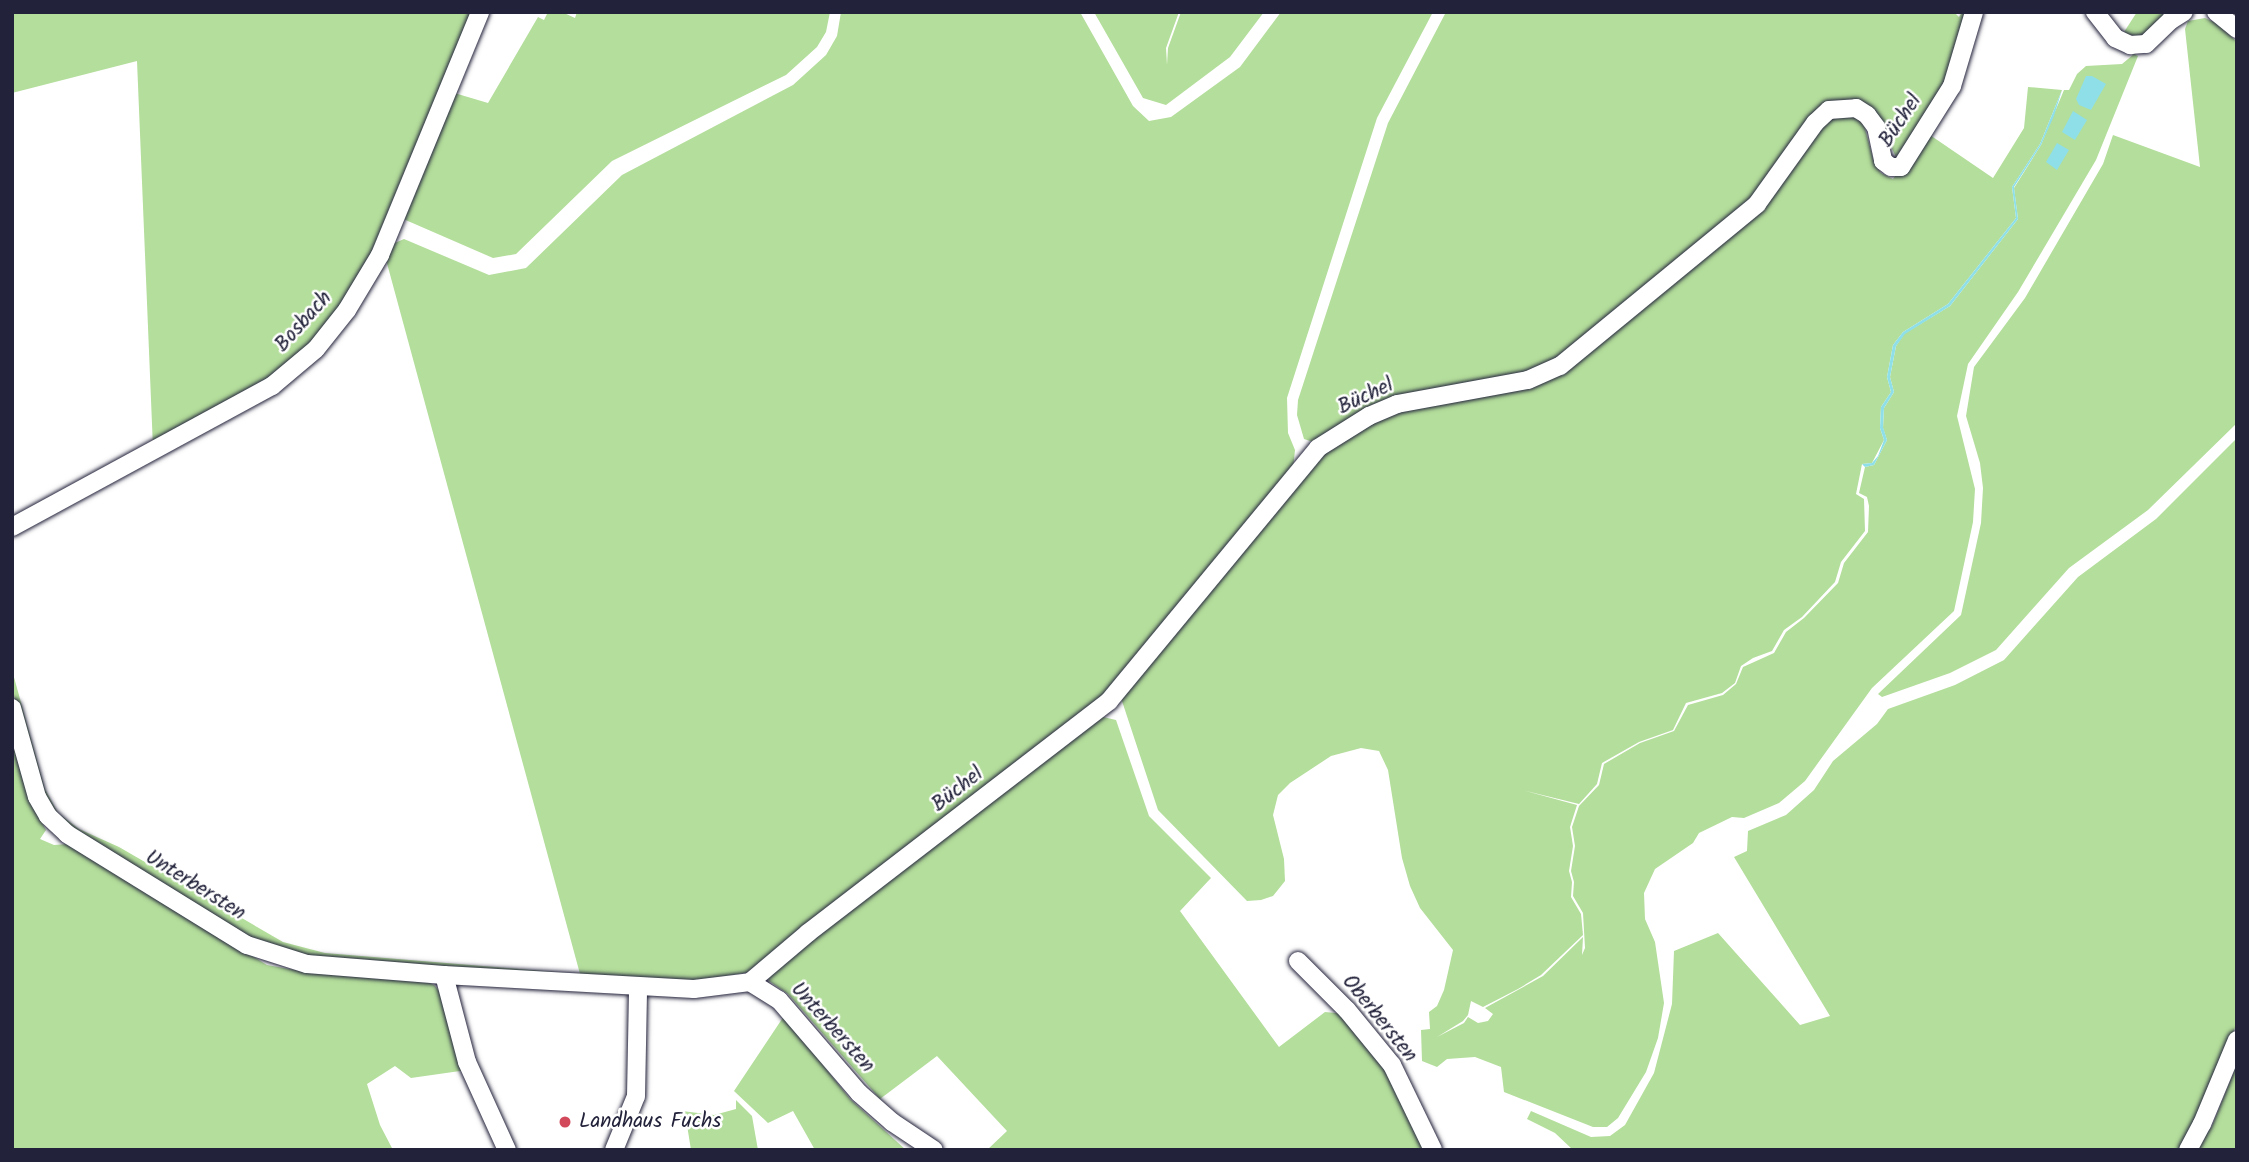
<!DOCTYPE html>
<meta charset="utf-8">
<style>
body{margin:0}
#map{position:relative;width:2249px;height:1162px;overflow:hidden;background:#fff;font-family:Kalam,sans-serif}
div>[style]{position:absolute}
.green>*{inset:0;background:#b4de9b}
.water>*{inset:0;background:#8edfe8}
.roads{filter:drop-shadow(0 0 2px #22223b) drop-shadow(0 0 2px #22223b)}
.minor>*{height:18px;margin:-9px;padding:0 9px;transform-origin:9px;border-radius:9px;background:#fff}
.dots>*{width:19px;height:19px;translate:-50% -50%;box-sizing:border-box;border:4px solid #fff;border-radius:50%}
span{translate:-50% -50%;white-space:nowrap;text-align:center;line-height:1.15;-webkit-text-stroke:5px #fff;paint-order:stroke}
.street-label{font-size:21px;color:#22223b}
.poi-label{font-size:21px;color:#22223b}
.left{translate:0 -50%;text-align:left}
.frame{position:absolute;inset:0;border:14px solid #22223b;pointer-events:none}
</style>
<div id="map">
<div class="green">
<i style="clip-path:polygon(12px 12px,473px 12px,360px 281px,294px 364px,153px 448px,137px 61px,12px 93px)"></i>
<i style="clip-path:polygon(548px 12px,562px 12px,575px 18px,577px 12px,830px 12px,826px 32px,817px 47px,786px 75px,612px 161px,516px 254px,493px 258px,401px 218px,451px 92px,488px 103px,538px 17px,544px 20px)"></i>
<i style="clip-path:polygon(841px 12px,1080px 12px,1133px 106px,1149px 121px,1171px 117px,1240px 67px,1281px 12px,1433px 12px,1377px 118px,1287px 398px,1288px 433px,1295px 450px,1293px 469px,1106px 696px,750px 972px,696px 981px,340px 962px,266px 947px,63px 824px,41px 791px,12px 689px,12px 670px,45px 789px,58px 813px,79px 829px,119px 847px,283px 942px,325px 953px,580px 974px,385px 256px,390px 245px,404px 239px,489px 275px,526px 268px,622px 175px,793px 85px,826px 55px,837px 36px)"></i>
<i style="clip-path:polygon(1094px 12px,1179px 12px,1166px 48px,1167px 65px,1168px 48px,1181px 12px,1264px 12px,1230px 57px,1166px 105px,1143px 98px)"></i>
<i style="clip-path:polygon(1446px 12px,1954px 12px,1959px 17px,1962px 12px,1968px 12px,1952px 75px,1896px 157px,1882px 128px,1841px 102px,1737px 219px,1550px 367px,1428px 391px,1316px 443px,1304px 439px,1297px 415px,1298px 400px,1388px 123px)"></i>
<i style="clip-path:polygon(2137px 12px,2176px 12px,2152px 33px,2135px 38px,2124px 32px)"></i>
<i style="clip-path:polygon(2205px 18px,2218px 24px,2237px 42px,2237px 423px,2148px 510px,2069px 568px,1996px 650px,1950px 673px,1882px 697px,1878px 694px,1961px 615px,1981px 523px,1983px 488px,1980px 463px,1966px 416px,1974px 367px,2025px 298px,2103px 164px,2113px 135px,2200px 167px,2185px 29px,2188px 21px)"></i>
<i style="clip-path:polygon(2134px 54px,2138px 56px,2096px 160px,2018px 292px,1968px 364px,1957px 416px,1975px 489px,1973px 522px,1954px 611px,1872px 688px,1805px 781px,1779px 803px,1744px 818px,1732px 817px,1699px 833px,1693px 843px,1655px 869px,1644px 893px,1645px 919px,1655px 942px,1664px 1003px,1658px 1038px,1646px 1072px,1618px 1118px,1607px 1127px,1593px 1127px,1504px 1092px,1501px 1067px,1475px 1057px,1447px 1059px,1437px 1067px,1422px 1061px,1421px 1030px,1430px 1029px,1429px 1012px,1437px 1006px,1444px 990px,1453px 950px,1420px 908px,1410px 886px,1402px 858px,1388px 770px,1379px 751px,1361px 748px,1331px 756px,1290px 783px,1278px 795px,1273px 815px,1284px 859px,1285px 881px,1273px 896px,1261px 900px,1247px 901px,1158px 810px,1120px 695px,1316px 455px,1398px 408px,1538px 381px,1688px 266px,1830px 117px,1853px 115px,1864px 125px,1874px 162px,1881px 173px,1893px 179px,1927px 133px,1993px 178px,2024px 128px,2028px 87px,2062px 90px,2040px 144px,2012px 187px,2016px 218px,1948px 304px,1903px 332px,1893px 345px,1887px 377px,1891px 392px,1881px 407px,1880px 428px,1884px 440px,1872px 463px,1862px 464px,1856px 494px,1864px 499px,1865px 531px,1841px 562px,1835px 582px,1802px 617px,1784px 630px,1772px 651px,1753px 658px,1741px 666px,1735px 683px,1722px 693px,1686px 703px,1673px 730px,1639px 742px,1602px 763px,1597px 784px,1579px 804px,1522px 790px,1577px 805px,1570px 827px,1573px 846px,1569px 871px,1572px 882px,1571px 897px,1581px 914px,1583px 935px,1541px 975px,1518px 989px,1483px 1007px,1471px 1001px,1468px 1015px,1463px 1021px,1437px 1037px,1464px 1023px,1468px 1017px,1478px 1023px,1488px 1021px,1493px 1014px,1485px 1008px,1543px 976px,1583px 937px,1582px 955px,1585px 948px,1583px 913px,1573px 896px,1574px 882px,1571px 871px,1575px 846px,1572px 827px,1579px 806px,1599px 785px,1604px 764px,1640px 743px,1674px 731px,1688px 705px,1723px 695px,1736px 684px,1743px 667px,1774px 653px,1786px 632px,1804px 618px,1838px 583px,1844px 563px,1868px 532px,1869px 506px,1867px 497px,1859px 493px,1865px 467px,1874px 465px,1887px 440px,1883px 428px,1884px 408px,1894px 392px,1890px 377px,1896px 346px,1904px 334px,1950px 306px,2018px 219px,2014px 188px,2041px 145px,2064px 90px,2069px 90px,2077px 74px,2086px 66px,2122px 64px)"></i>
<i style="clip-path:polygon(2237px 438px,2237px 1023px,2204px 1105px,2178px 1150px,1573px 1150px,1555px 1133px,1527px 1119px,1531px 1111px,1591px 1137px,1610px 1136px,1625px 1125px,1654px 1073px,1672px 1004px,1674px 951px,1718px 933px,1800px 1025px,1830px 1016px,1734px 857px,1747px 851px,1748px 831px,1786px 815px,1814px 790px,1833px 761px,1877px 724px,1888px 709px,1955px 685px,2004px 660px,2078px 577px,2156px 519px)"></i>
<i style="clip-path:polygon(1099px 716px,1116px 720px,1149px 816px,1211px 878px,1180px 911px,1279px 1047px,1325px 1012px,1346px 1014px,1386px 1066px,1426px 1150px,987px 1150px,1007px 1131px,937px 1056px,880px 1099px,788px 994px,769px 981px,768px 972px)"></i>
<i style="clip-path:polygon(12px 732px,30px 801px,46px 830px,40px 839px,54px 845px,68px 844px,267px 965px,295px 970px,423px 980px,434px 985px,442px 994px,467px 1070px,411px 1078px,395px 1066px,367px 1084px,380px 1125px,393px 1150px,12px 1150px)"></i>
<i style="clip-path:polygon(784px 1016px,850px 1099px,906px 1150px,815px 1150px,793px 1111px,768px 1123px,734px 1091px)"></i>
<i style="clip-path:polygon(2237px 1064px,2237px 1150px,2196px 1150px,2212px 1126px)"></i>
<i style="clip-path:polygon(736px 1100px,752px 1116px,758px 1150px,691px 1150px,687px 1125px,678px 1120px,682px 1111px,714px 1115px,736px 1109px)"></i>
</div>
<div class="water">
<i style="clip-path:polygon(2086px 76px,2092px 76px,2106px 84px,2091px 110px,2079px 105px,2076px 99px)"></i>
<i style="clip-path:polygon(2062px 90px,2054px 116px,2041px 145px,2014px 187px,2018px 219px,1950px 306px,1905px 334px,1896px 346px,1890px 377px,1894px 392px,1884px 408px,1883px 427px,1887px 440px,1874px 465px,1865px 467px,1862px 464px,1872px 463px,1878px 456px,1884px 440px,1880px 428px,1881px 407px,1891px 392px,1887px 377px,1893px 345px,1903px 332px,1948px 304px,2016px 218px,2012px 187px,2040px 144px)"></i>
<i style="clip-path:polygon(2073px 111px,2087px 120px,2075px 140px,2062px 132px)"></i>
<i style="clip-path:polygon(2057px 143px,2069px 150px,2057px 170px,2046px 162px)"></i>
</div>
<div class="roads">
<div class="minor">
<i style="left:2095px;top:12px;width:33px;rotate:52deg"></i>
<i style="left:2115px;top:38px;width:17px;rotate:25deg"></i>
<i style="left:2130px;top:45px;width:16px;rotate:-4deg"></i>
<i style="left:2146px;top:44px;width:35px;rotate:-44deg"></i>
<i style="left:2171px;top:20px;width:15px;rotate:-32deg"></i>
<i style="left:2216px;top:12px;width:27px;rotate:39deg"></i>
<i style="left:12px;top:527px;width:296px;rotate:-28.5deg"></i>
<i style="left:272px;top:386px;width:57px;rotate:-40.1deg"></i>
<i style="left:316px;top:349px;width:50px;rotate:-51.5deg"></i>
<i style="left:347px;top:310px;width:64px;rotate:-59deg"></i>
<i style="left:380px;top:255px;width:263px;rotate:-67.6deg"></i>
<i style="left:12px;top:708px;width:92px;rotate:74.3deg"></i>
<i style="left:37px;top:797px;width:22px;rotate:60deg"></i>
<i style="left:48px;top:816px;width:26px;rotate:43deg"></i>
<i style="left:67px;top:834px;width:211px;rotate:31.7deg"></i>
<i style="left:247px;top:945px;width:63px;rotate:17.6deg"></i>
<i style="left:307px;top:964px;width:137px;rotate:4.6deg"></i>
<i style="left:444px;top:975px;width:250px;rotate:3.2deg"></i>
<i style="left:694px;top:989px;width:56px;rotate:-7.1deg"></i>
<i style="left:750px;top:982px;width:34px;rotate:32deg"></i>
<i style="left:779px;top:1000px;width:123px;rotate:49.3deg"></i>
<i style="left:859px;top:1093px;width:44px;rotate:41.3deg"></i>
<i style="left:892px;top:1122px;width:50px;rotate:33.7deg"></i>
<i style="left:1298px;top:961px;width:69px;rotate:45deg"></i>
<i style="left:1347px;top:1010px;width:71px;rotate:50.7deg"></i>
<i style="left:1392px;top:1065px;width:94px;rotate:64.2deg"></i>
<i style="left:444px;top:975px;width:90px;rotate:75.2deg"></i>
<i style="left:467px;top:1062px;width:97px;rotate:65.6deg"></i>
<i style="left:750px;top:982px;width:76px;rotate:-40.2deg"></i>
<i style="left:808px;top:933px;width:380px;rotate:-37.6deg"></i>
<i style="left:1109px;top:701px;width:328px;rotate:-50.4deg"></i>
<i style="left:1318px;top:448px;width:60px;rotate:-32.1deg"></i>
<i style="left:1369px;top:416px;width:30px;rotate:-23deg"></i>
<i style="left:1397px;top:404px;width:133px;rotate:-10.4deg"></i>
<i style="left:1528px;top:380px;width:35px;rotate:-24deg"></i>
<i style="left:1560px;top:366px;width:255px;rotate:-39.4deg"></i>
<i style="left:1757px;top:204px;width:100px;rotate:-54.4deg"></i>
<i style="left:1815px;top:123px;width:19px;rotate:-43deg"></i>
<i style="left:1829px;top:110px;width:27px;rotate:-4deg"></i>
<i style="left:1856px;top:108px;width:13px;rotate:32deg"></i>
<i style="left:1867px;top:115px;width:15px;rotate:53deg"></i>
<i style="left:1876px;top:127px;width:35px;rotate:78deg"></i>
<i style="left:1883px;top:161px;width:10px;rotate:37deg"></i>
<i style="left:1891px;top:167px;width:10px"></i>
<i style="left:1901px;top:167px;width:96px;rotate:-57.8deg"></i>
<i style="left:1952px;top:86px;width:77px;rotate:-73.4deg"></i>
<i style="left:614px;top:1150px;width:58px;rotate:-67.8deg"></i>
<i style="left:636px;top:1096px;width:109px;rotate:-88.9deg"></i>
<i style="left:2188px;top:1150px;width:30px;rotate:-62deg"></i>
<i style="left:2202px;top:1124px;width:91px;rotate:-67.4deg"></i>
</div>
</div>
<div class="dots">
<i style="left:565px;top:1122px;background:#d1495b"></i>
</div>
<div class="street-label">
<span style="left:1901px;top:121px;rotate:-56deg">Büchel</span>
<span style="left:304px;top:322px;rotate:-48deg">Bosbach</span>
<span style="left:1366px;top:397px;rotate:-25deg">Büchel</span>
<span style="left:958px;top:790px;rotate:-38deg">Büchel</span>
<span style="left:195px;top:886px;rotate:32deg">Unterbersten</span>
<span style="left:1379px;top:1019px;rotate:51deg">Oberbersten</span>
<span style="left:832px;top:1028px;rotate:48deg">Unterbersten</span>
</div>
<div class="poi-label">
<span class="left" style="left:579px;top:1122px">Landhaus Fuchs</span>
</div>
<div class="frame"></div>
</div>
